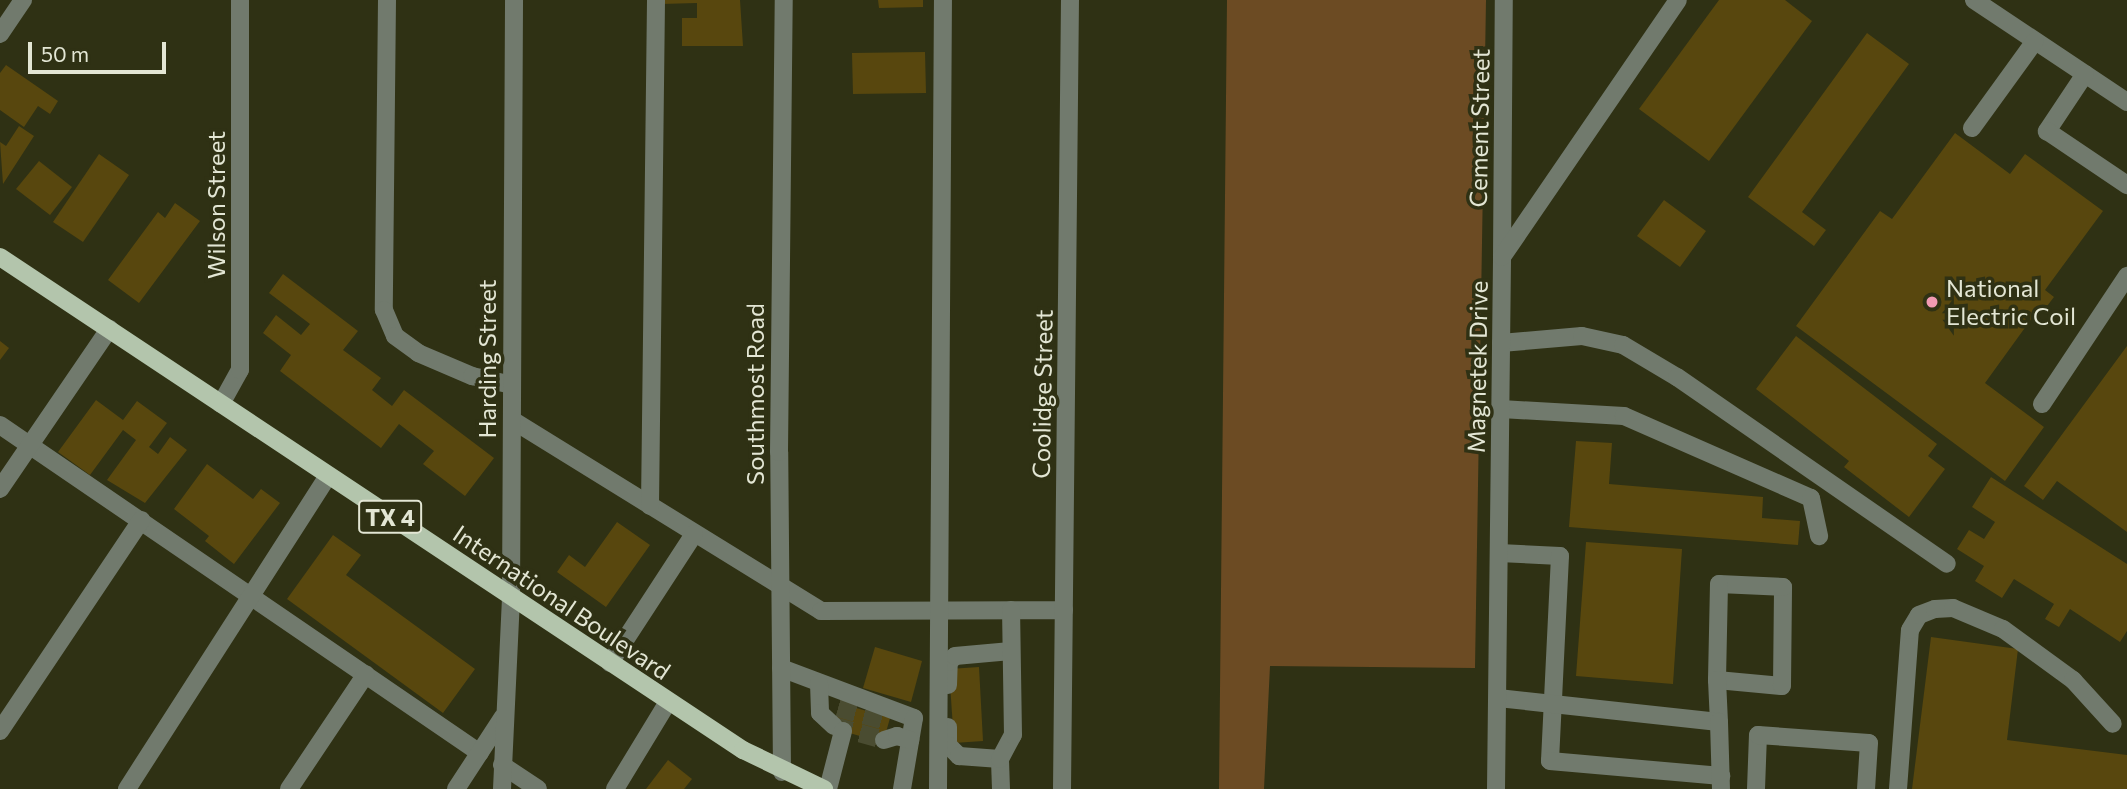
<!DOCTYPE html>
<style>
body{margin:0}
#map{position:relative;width:2127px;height:789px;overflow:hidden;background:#2f3114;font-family:Commissioner,sans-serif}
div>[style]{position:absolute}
.green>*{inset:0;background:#6c4b23}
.building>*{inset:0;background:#58470e}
.minor-tunnel>*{height:18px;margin-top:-9px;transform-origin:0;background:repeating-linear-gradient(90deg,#4a4c31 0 18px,transparent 0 27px)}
.minor>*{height:18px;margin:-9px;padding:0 9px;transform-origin:9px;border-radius:9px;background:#717a6d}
.major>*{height:18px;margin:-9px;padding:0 9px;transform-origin:9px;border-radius:9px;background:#b3c5ac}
.dots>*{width:19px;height:19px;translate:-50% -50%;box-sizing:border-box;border:4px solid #2f3114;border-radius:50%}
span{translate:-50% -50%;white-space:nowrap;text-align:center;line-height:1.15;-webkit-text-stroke:7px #2f3114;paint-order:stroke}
.shield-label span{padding:2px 5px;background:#2f3114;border:2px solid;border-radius:5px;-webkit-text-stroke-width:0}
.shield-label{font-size:23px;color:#e3e6d4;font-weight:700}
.street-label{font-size:24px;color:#e3e6d4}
.poi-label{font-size:24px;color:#e3e6d4}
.left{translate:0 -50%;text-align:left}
.scale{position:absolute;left:28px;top:42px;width:138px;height:32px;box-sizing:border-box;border:4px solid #e3e6d4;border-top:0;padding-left:9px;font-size:21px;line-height:24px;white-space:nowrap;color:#e3e6d4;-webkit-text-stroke:5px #2f3114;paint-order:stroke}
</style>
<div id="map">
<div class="green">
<i style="clip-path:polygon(1227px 0,1486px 0,1475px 668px,1270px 666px,1264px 789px,1219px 789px)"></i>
</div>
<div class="building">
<i style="clip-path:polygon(661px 0,740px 0,743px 46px,682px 46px,682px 18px,697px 18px,697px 3px,661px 4px)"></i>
<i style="clip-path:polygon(878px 0,923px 0,923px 7px,879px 8px)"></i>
<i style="clip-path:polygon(1719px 0,1785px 0,1812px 21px,1709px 161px,1639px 109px)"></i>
<i style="clip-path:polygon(1867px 33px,1909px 64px,1802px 212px,1826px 230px,1814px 246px,1748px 197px)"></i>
<i style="clip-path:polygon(925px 52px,926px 93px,853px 94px,852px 53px)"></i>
<i style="clip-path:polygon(6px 65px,58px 101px,50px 114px,38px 106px,24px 127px,0 110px,0 73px)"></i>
<i style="clip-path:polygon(19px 126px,34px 136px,3px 184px,0 142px,6px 146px)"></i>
<i style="clip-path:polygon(1955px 133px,2010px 174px,2025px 154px,2103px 211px,2045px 290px,2054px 297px,2044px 310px,2040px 307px,1985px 383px,2044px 427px,2005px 481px,1796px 326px,1880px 211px,1892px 219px)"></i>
<i style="clip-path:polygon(99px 154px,129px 175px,83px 242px,53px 222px)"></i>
<i style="clip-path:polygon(39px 161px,72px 187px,50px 215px,16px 189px)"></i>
<i style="clip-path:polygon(1664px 200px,1706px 231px,1680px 267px,1637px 236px)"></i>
<i style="clip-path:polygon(175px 203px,200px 221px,139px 303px,108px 280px,158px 212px,165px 218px)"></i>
<i style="clip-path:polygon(283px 274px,358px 331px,343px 350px,381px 378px,372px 390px,392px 406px,404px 390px,494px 458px,465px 496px,423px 464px,434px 451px,399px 424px,381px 448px,280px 371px,291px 355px,263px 333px,276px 315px,301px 335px,310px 324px,269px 293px)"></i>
<i style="clip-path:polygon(1796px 336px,1937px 444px,1928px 456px,1945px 469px,1909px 517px,1844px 467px,1849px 461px,1756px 389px)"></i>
<i style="clip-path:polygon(0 341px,9px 348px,0 360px)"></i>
<i style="clip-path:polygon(2127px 346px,2127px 532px,2057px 481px,2043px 500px,2024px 486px)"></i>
<i style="clip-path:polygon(96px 400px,123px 420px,137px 401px,167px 423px,149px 447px,158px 454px,170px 437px,187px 450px,145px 503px,107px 480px,136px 440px,123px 430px,90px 475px,58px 452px)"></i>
<i style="clip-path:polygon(1576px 441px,1612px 443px,1609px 484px,1763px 497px,1762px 518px,1800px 521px,1798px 545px,1569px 527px)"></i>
<i style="clip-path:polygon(207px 464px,253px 499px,261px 489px,280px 503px,234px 564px,205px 541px,209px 536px,174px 509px)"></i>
<i style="clip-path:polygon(1991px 477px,2127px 564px,2127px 631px,2120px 642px,2070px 609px,2059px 627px,2045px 619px,2054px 604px,2014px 579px,2002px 598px,1975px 581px,1984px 566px,1957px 549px,1969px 530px,1984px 539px,1995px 522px,1972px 507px)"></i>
<i style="clip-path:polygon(617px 522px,650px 545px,606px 607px,557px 572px,569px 555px,585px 567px)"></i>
<i style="clip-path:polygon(333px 535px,361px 555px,346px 575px,475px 669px,443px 713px,287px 599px)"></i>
<i style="clip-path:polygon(1586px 542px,1682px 549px,1673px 684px,1576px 676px)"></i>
<i style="clip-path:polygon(1931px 637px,2018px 649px,2007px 740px,2127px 755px,2127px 789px,1912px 789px)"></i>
<i style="clip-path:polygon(875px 647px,922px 661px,911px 702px,863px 688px)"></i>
<i style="clip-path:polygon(979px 667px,983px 741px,954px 743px,949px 669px)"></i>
<i style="clip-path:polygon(840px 703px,890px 718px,883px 743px,833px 728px)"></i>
<i style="clip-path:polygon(668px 760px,692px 779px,684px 789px,646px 789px)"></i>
</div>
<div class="minor-tunnel">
<i style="left:838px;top:708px;width:53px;rotate:15.4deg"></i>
<i style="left:834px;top:726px;width:52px;rotate:15.6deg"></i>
</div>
<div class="minor">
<i style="left:387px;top:0;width:310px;rotate:90.6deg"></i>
<i style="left:384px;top:310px;width:28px;rotate:67deg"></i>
<i style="left:395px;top:336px;width:29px;rotate:36deg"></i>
<i style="left:418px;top:353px;width:59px;rotate:23.1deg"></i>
<i style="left:472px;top:376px;width:41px;rotate:12.7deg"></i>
<i style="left:1974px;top:0;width:184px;rotate:33.7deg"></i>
<i style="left:0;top:34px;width:41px;rotate:-55.9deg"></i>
<i style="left:2085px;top:74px;width:69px;rotate:123.7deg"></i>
<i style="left:2047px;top:131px;width:97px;rotate:34deg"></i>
<i style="left:1972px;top:128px;width:107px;rotate:-54.1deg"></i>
<i style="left:1502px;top:257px;width:257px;rotate:-89.6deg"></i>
<i style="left:1501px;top:343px;width:81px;rotate:-4.9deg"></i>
<i style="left:1582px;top:336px;width:42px;rotate:12.4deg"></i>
<i style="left:1623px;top:345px;width:63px;rotate:30.7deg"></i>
<i style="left:1677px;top:377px;width:328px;rotate:34.7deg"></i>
<i style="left:221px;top:404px;width:39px;rotate:-61deg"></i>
<i style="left:240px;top:370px;width:370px;rotate:-90deg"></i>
<i style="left:2042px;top:404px;width:154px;rotate:-56.4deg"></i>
<i style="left:1501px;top:409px;width:123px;rotate:3.3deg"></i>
<i style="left:1624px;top:416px;width:204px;rotate:23.7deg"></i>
<i style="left:1811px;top:498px;width:39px;rotate:78deg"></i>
<i style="left:512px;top:420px;width:363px;rotate:31.7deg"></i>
<i style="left:821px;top:611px;width:243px;rotate:-0.2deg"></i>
<i style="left:0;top:425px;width:581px;rotate:34.35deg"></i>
<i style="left:0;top:489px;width:194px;rotate:-55.7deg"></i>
<i style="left:650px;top:506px;width:506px;rotate:-89.32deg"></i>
<i style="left:1499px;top:553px;width:61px;rotate:2.8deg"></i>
<i style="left:1560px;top:556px;width:205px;rotate:92.8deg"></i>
<i style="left:1550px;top:761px;width:172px;rotate:5deg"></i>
<i style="left:610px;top:663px;width:154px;rotate:-56.9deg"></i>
<i style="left:781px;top:668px;width:142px;rotate:20.6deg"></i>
<i style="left:914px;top:718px;width:72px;rotate:99.6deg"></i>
<i style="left:1717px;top:680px;width:65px;rotate:5.3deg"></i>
<i style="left:1782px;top:686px;width:99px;rotate:-89.4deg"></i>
<i style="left:1783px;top:587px;width:64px;rotate:-177.3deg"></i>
<i style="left:1719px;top:584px;width:96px;rotate:91.2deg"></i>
<i style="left:1717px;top:680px;width:42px;rotate:87.3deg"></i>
<i style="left:819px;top:683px;width:30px;rotate:88deg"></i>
<i style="left:820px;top:713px;width:19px;rotate:43deg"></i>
<i style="left:948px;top:685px;width:23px;rotate:-88deg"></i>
<i style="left:949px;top:662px;width:8px;rotate:-45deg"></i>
<i style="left:955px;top:656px;width:56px;rotate:-5.1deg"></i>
<i style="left:1498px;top:698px;width:222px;rotate:6.2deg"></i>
<i style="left:1719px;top:722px;width:67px;rotate:88.3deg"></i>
<i style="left:948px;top:727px;width:18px;rotate:90deg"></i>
<i style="left:948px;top:745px;width:16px;rotate:45deg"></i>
<i style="left:959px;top:756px;width:41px;rotate:4.2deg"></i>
<i style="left:0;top:731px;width:254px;rotate:-56.2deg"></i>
<i style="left:884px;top:740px;width:14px;rotate:-17deg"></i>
<i style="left:897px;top:736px;width:14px;rotate:17deg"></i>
<i style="left:502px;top:765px;width:43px;rotate:33.7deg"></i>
<i style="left:782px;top:772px;width:320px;rotate:-90.5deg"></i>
<i style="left:779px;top:452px;width:452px;rotate:-89.4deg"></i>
<i style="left:127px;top:789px;width:372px;rotate:-57.3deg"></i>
<i style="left:289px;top:789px;width:138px;rotate:-56.2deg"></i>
<i style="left:456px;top:789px;width:86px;rotate:-56.9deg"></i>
<i style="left:502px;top:789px;width:191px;rotate:-87.3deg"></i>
<i style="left:511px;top:598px;width:598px;rotate:-89.71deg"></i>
<i style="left:615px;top:789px;width:102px;rotate:-58.7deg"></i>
<i style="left:828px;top:789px;width:60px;rotate:-75.5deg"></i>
<i style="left:938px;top:789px;width:789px;rotate:-89.64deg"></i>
<i style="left:1001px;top:789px;width:30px;rotate:-92deg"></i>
<i style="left:1000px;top:759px;width:27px;rotate:-62deg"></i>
<i style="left:1013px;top:735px;width:125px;rotate:-90.9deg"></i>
<i style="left:1062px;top:789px;width:789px;rotate:-89.42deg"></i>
<i style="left:1496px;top:789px;width:532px;rotate:-89.35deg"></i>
<i style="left:1502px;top:257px;width:311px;rotate:-55.6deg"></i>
<i style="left:1756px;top:789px;width:54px;rotate:-87.9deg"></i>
<i style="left:1758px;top:735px;width:111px;rotate:4.1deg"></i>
<i style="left:1869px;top:743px;width:46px;rotate:93.7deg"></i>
<i style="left:1898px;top:789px;width:159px;rotate:-85.7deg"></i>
<i style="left:1910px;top:630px;width:17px;rotate:-59deg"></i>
<i style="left:1919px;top:615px;width:17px;rotate:-21deg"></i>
<i style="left:1935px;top:609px;width:18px;rotate:-3deg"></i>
<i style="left:1953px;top:608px;width:54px;rotate:22.8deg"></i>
<i style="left:2003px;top:629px;width:87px;rotate:36.1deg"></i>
<i style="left:2073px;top:680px;width:59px;rotate:47.7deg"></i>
</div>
<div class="major">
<i style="left:0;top:257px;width:892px;rotate:33.57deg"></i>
<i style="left:743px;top:750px;width:90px;rotate:25.7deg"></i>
</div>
<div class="dots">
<i style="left:1932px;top:302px;background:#f19ab3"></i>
</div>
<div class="shield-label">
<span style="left:390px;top:517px">TX 4</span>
</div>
<div class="street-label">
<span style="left:1479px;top:128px;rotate:-89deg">Cement Street</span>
<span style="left:216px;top:205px;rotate:-90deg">Wilson Street</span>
<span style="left:487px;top:359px;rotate:-90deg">Harding Street</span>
<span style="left:1477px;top:367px;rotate:-89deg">Magnetek Drive</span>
<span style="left:755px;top:394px;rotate:-90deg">Southmost Road</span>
<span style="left:1042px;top:394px;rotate:-89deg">Coolidge Street</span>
<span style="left:562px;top:602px;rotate:34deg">International Boulevard</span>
</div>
<div class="poi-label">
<span class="left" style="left:1946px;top:302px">National<br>Electric Coil</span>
</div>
<div class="scale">50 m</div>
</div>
